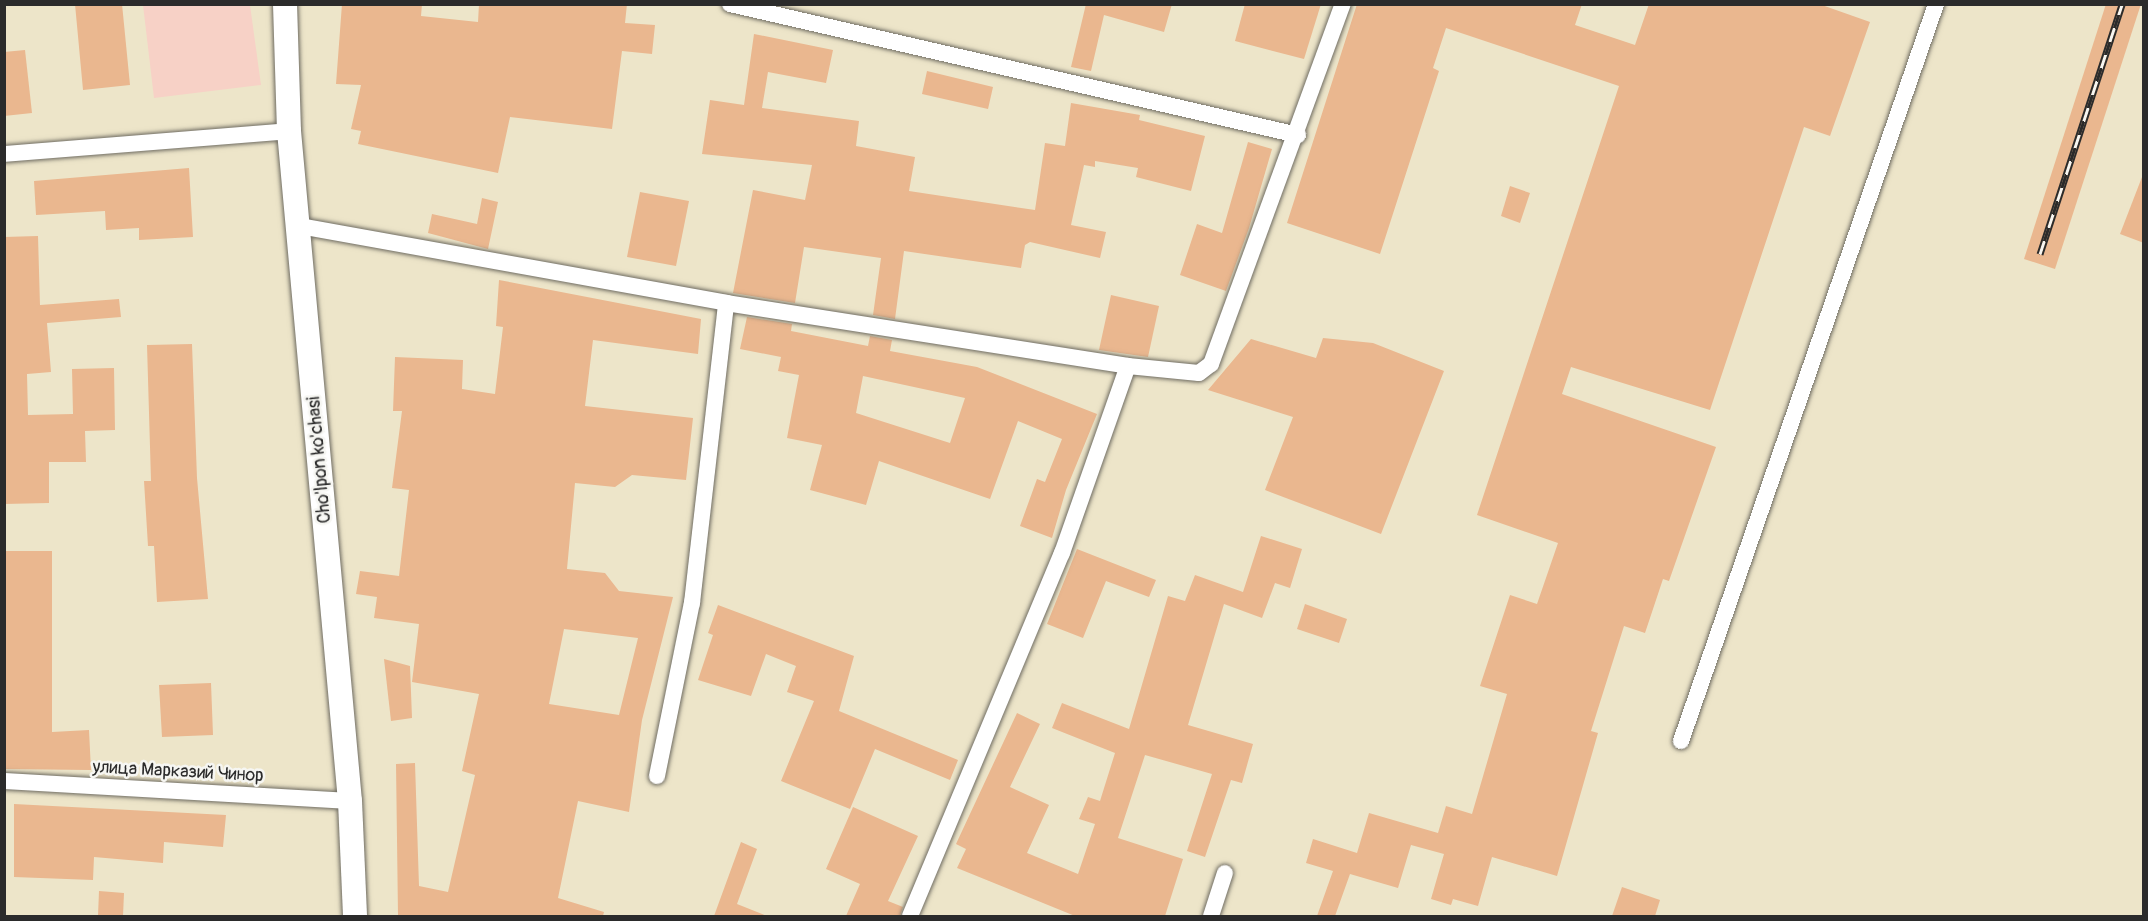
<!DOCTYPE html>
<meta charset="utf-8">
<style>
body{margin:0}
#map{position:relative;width:2148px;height:921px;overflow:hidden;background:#ede5c9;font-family:Pangolin,sans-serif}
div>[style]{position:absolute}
.built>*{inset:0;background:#f7d1c6}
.building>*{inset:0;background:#eab78f}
.roads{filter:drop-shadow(0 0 2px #6f6c62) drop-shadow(0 0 2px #6f6c62)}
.minor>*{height:16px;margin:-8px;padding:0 8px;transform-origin:8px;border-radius:8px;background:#fff}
.secondary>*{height:24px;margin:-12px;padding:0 12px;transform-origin:12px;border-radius:12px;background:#fff}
.rail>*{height:7px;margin-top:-3.5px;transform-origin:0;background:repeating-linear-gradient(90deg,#f6f6f2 0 14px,#2b2b2b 0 28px);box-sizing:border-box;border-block:2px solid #2b2b2b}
span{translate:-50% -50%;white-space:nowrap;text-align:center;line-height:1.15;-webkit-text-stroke:5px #f6f6f2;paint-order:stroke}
.street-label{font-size:18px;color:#2b2b2b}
.frame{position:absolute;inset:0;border:6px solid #2b2b2b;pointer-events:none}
</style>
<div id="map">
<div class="built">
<i style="clip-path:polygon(143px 5px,250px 5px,261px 85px,154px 98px)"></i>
</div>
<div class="building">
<i style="clip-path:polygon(75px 4px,122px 4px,130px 85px,83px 90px)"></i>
<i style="clip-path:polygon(342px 4px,422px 4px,421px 16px,478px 22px,479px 4px,627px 4px,625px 23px,655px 25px,652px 54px,622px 51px,612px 129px,510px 117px,498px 173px,358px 144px,361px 131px,351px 129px,361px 85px,336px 84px)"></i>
<i style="clip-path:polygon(1086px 4px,1172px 4px,1164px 32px,1104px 15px,1091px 71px,1071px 67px)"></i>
<i style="clip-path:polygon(1245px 4px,1321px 4px,1304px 59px,1235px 41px)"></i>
<i style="clip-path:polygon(1357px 4px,1582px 4px,1575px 25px,1635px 45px,1649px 4px,1819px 4px,1870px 22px,1830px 136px,1804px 127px,1710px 410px,1571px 367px,1562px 394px,1716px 447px,1669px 581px,1663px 579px,1645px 633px,1624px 626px,1591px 731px,1598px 733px,1557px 876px,1492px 857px,1478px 906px,1453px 899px,1451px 905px,1431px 899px,1444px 854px,1411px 845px,1398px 888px,1350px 874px,1335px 916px,1317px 916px,1333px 871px,1306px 863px,1313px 839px,1357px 853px,1369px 813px,1438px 833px,1446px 806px,1472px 814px,1507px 694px,1480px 686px,1510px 595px,1537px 604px,1558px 543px,1477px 515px,1619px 86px,1446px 28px,1433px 68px,1439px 71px,1380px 254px,1287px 223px)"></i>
<i style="clip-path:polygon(2106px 4px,2141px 4px,2055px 269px,2024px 259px)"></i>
<i style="clip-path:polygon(754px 34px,833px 50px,826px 83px,768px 72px,762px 108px,859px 121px,856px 146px,915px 157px,909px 191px,1035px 210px,1045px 143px,1065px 146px,1071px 103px,1140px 115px,1139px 120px,1205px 136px,1191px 191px,1136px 177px,1138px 168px,1095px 161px,1095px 167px,1084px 165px,1071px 225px,1106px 232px,1100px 258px,1030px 242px,1025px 245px,1021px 268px,904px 251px,895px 319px,873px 315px,881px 258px,804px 247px,795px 303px,733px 293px,753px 190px,805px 200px,812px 165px,702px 154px,710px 100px,744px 105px)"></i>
<i style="clip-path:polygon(25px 50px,32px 113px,4px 116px,4px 52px)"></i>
<i style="clip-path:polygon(927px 71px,993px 87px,988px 109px,922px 94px)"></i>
<i style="clip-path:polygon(1248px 142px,1272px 149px,1249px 228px,1226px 291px,1180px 275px,1197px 224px,1222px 233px)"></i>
<i style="clip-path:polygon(189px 168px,193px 237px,139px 240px,139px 228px,106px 230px,105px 211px,36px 215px,34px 181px)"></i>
<i style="clip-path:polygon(2142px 177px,2144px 177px,2144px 243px,2120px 234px)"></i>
<i style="clip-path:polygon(1510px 186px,1530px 193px,1520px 223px,1501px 216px)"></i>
<i style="clip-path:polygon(640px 192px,689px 201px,676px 266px,627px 257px)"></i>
<i style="clip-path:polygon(482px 198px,498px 202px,488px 249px,428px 233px,432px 214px,477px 224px)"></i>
<i style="clip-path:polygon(38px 236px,40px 305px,119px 299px,121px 317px,47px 323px,51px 372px,27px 374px,28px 415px,73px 414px,72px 369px,114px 368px,115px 430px,85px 431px,86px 462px,49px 462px,49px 503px,4px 504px,4px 237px)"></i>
<i style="clip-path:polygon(evenodd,499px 280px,701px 319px,698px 354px,593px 340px,585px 406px,693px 418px,686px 480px,632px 475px,615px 487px,575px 483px,567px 569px,605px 573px,619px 591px,673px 597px,642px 720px,629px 812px,578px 801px,558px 898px,604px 912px,603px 916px,398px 916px,396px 764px,415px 763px,419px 886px,448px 892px,475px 775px,462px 771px,479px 694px,412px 682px,419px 624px,374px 618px,377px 597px,356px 594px,360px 571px,399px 576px,409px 490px,392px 488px,402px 411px,393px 411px,395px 357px,463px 360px,462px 389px,495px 394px,503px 327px,496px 326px,499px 280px,564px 629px,638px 638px,619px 715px,549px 704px,564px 629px)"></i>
<i style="clip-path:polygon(1111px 295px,1159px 306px,1148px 357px,1099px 350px)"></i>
<i style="clip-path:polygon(evenodd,747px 317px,792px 324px,791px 331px,868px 346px,870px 336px,892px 340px,890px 351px,977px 367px,1097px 414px,1066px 490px,1052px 538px,1020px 526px,1037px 479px,1045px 482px,1062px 439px,1018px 421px,990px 499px,879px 461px,866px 505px,810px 490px,822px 445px,787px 438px,799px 375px,778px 371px,781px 357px,740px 349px,747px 317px,863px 376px,965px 398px,950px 443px,856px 413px,863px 376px)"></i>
<i style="clip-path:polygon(1323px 338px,1373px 343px,1444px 371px,1381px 534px,1265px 490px,1293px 417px,1208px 390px,1251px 339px,1316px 358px)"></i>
<i style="clip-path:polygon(192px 344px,197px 478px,208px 599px,157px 602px,154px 546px,148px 546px,144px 481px,151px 481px,147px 345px)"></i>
<i style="clip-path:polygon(1261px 536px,1302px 549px,1290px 588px,1275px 583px,1262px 618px,1224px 604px,1188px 725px,1253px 744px,1242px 783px,1231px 780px,1205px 857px,1187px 851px,1212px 774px,1145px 755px,1118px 838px,1183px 859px,1165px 916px,1075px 916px,957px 868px,966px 849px,956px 844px,1017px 713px,1040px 724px,1010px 787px,1049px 805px,1027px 853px,1078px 874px,1095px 824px,1079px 819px,1088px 797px,1100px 801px,1115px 753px,1052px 728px,1062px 703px,1129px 729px,1168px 596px,1185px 601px,1195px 575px,1243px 592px)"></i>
<i style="clip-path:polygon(1077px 549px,1156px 580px,1149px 597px,1106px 581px,1083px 638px,1047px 624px)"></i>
<i style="clip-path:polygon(4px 551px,52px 551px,52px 732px,89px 730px,91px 770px,4px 769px)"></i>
<i style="clip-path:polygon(1305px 604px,1347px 619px,1339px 643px,1297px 629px)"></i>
<i style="clip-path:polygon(718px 605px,854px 656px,839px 711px,958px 760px,950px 780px,875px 749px,850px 809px,781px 781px,814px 701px,787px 692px,796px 666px,766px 654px,751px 696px,698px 680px,713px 635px,708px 633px)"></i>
<i style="clip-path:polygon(384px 659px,410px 666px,412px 718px,391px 721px)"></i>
<i style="clip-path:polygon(211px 683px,213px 735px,162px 737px,159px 685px)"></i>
<i style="clip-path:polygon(14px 804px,226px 815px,223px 847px,164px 842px,163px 863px,94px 857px,93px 880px,14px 877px)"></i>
<i style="clip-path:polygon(853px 807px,918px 836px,888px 901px,903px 907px,900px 916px,846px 916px,860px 884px,826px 869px)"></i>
<i style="clip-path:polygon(741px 842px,757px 849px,737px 904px,767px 916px,714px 916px)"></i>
<i style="clip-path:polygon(1622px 887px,1660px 900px,1655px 916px,1612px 916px)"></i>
<i style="clip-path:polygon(99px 891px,124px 893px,123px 916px,98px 916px)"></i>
</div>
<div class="roads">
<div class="minor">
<i style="left:730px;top:4px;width:583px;rotate:12.99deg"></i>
<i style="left:4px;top:154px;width:286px;rotate:-4.6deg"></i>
<i style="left:300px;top:226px;width:433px;rotate:10.2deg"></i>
<i style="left:726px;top:303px;width:407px;rotate:8.9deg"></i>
<i style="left:1128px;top:366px;width:71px;rotate:5.6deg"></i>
<i style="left:1199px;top:373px;width:15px;rotate:-37deg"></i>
<i style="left:1211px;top:364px;width:383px;rotate:-69.9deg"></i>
<i style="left:1681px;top:741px;width:780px;rotate:-70.91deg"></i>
<i style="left:657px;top:776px;width:177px;rotate:-78.6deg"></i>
<i style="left:692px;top:603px;width:302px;rotate:-83.5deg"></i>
<i style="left:4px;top:781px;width:347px;rotate:3.3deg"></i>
<i style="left:910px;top:916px;width:394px;rotate:-67.3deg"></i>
<i style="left:1062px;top:553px;width:198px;rotate:-70.6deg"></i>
<i style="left:1211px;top:916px;width:45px;rotate:-72deg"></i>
</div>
<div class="secondary">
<i style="left:285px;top:4px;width:127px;rotate:88.2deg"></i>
<i style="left:289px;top:131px;width:673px;rotate:84.8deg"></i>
<i style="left:350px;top:801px;width:115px;rotate:87.5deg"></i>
</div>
</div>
<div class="rail">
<i style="left:2040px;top:254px;width:263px;rotate:-71.8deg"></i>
</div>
<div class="street-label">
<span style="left:320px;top:460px;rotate:-95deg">Cho'lpon ko'chasi</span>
<span style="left:178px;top:772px;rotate:3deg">улица Марказий Чинор</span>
</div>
<div class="frame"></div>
</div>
